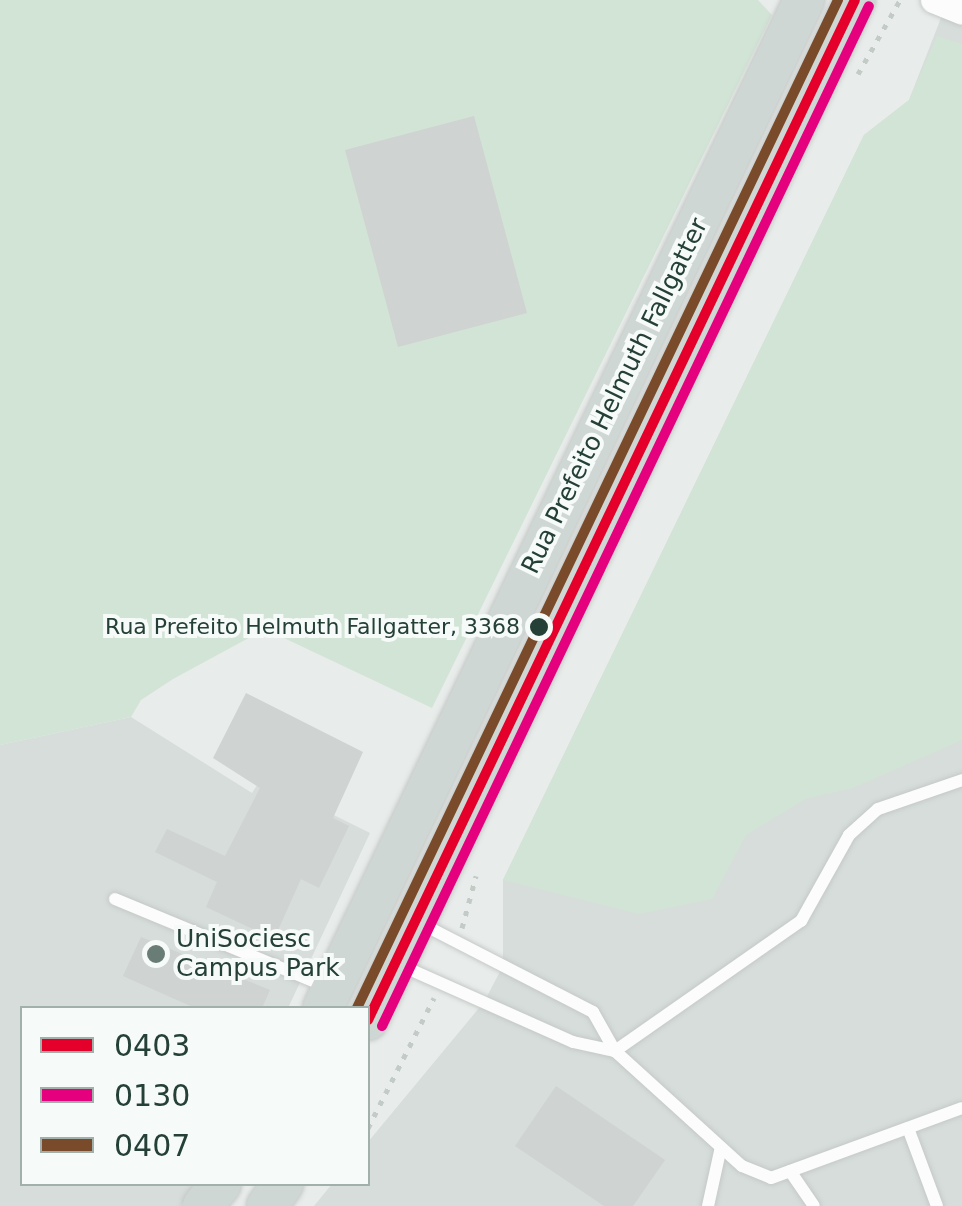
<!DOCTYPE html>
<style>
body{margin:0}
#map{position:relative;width:962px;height:1206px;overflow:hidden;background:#e8ecea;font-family:"DejaVu Sans",sans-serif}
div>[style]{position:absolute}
.built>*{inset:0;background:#d6ddda}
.green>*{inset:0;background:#d2e4d6}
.building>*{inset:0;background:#cfd3d1}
.path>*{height:5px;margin-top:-2.5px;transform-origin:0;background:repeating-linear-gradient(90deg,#c3cbc7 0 5px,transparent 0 13px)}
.roads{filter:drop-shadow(0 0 2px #c5c9c7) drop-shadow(0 0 2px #c5c9c7)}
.service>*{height:12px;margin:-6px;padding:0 6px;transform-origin:6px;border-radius:6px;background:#fcfcfc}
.minor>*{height:25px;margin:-12.5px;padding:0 12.5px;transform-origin:12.5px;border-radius:12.5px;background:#fcfcfc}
.primary>*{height:40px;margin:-20px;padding:0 20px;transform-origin:20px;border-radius:20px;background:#cfd7d4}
.bus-1>*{height:10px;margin:-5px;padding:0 5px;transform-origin:5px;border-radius:5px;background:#e4002b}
.bus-2>*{height:10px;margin:-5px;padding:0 5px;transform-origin:5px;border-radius:5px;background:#e5007d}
.bus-3>*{height:10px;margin:-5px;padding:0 5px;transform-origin:5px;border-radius:5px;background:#7a4b2a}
.dots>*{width:28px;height:28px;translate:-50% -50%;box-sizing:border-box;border:5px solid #f6faf8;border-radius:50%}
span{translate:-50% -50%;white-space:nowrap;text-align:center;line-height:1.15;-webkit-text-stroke:8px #f6faf8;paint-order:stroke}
.bus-label{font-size:22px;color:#254037}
.right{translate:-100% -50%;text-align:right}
.street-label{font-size:25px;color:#254037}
.poi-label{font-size:25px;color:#254037}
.left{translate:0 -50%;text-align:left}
.legend{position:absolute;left:20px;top:1006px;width:350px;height:180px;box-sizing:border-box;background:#f6faf8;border:2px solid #a2b0ab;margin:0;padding:12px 18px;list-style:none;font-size:30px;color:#254037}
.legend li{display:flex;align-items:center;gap:20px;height:50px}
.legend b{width:50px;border:2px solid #a2b0ab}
</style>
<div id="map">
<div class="built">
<i style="clip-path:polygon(948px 0,962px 0,962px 1206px,314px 1206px,332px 1184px,368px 1184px,368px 1142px,484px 1002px,503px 966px,503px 880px,864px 135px,909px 100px)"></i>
<i style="clip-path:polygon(131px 717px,252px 793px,261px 779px,370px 833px,288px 1008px,22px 1008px,22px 1184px,194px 1184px,181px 1206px,0 1206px,0 745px)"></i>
</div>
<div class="green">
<i style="clip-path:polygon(0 0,758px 0,772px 15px,432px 708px,265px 629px,173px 679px,141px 700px,131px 717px,0 745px)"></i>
<i style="clip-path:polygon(937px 36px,962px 44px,962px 740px,853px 788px,805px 799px,746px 835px,712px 899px,639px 914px,503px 880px,864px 135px,909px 100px)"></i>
</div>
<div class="building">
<i style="clip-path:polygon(474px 116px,527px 313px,398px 347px,345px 150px)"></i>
<i style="clip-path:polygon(246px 693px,363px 752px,333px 818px,349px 826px,319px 888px,301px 879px,274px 939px,206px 907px,217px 882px,155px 852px,167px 829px,225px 856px,260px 788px,213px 758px)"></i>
<i style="clip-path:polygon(141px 937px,270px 990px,262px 1008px,195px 1008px,123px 976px)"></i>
<i style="clip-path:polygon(556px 1086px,665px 1160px,633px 1206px,604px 1206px,515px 1146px)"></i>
</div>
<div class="path">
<i style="left:858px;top:74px;width:85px;rotate:-60.4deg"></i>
<i style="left:462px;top:928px;width:54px;rotate:-74.9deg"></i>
<i style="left:368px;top:1128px;width:146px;rotate:-63.1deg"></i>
</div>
<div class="roads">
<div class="service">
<i style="left:115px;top:899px;width:233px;rotate:22.5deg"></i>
<i style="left:418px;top:922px;width:197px;rotate:27.2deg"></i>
<i style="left:593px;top:1012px;width:45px;rotate:60.6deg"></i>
<i style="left:615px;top:1051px;width:171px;rotate:42.2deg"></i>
<i style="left:742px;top:1166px;width:31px;rotate:22deg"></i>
<i style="left:771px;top:1178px;width:203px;rotate:-20.1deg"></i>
<i style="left:400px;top:965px;width:189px;rotate:24deg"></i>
<i style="left:573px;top:1042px;width:43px;rotate:12.1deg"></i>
<i style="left:615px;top:1051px;width:227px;rotate:-35deg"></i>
<i style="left:801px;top:921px;width:98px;rotate:-60.8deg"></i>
<i style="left:849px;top:835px;width:39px;rotate:-42deg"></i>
<i style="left:878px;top:809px;width:89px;rotate:-19deg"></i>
<i style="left:908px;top:1128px;width:83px;rotate:69.6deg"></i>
<i style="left:790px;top:1171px;width:42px;rotate:55.6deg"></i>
<i style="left:708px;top:1206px;width:60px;rotate:-77.6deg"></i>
</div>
<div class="minor">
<i style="left:933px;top:0;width:31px;rotate:22deg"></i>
</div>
<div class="primary">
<i style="left:323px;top:1008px;width:1117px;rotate:-64.49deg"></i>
<i style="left:368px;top:1020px;width:1130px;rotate:-64.48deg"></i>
<i style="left:203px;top:1206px;width:28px;rotate:-51deg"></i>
<i style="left:267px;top:1206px;width:27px;rotate:-54deg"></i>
</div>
</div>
<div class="bus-1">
<i style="left:368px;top:1020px;width:1130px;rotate:-64.48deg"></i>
</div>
<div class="bus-2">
<i style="left:382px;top:1026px;width:1130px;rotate:-64.48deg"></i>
</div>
<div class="bus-3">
<i style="left:357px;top:1008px;width:1117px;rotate:-64.49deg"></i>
</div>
<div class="dots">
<i style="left:539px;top:627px;background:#254037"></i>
<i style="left:156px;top:954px;background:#697c76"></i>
</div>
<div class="bus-label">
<span class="right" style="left:520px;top:627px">Rua Prefeito Helmuth Fallgatter, 3368</span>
</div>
<div class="street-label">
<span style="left:615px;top:396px;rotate:-64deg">Rua Prefeito Helmuth Fallgatter</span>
</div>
<div class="poi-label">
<span class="left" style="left:176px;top:954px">UniSociesc<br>Campus Park</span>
</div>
<ul class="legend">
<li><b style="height:12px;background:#e4002b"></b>0403</li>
<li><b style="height:12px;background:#e5007d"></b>0130</li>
<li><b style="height:12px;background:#7a4b2a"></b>0407</li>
</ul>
</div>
